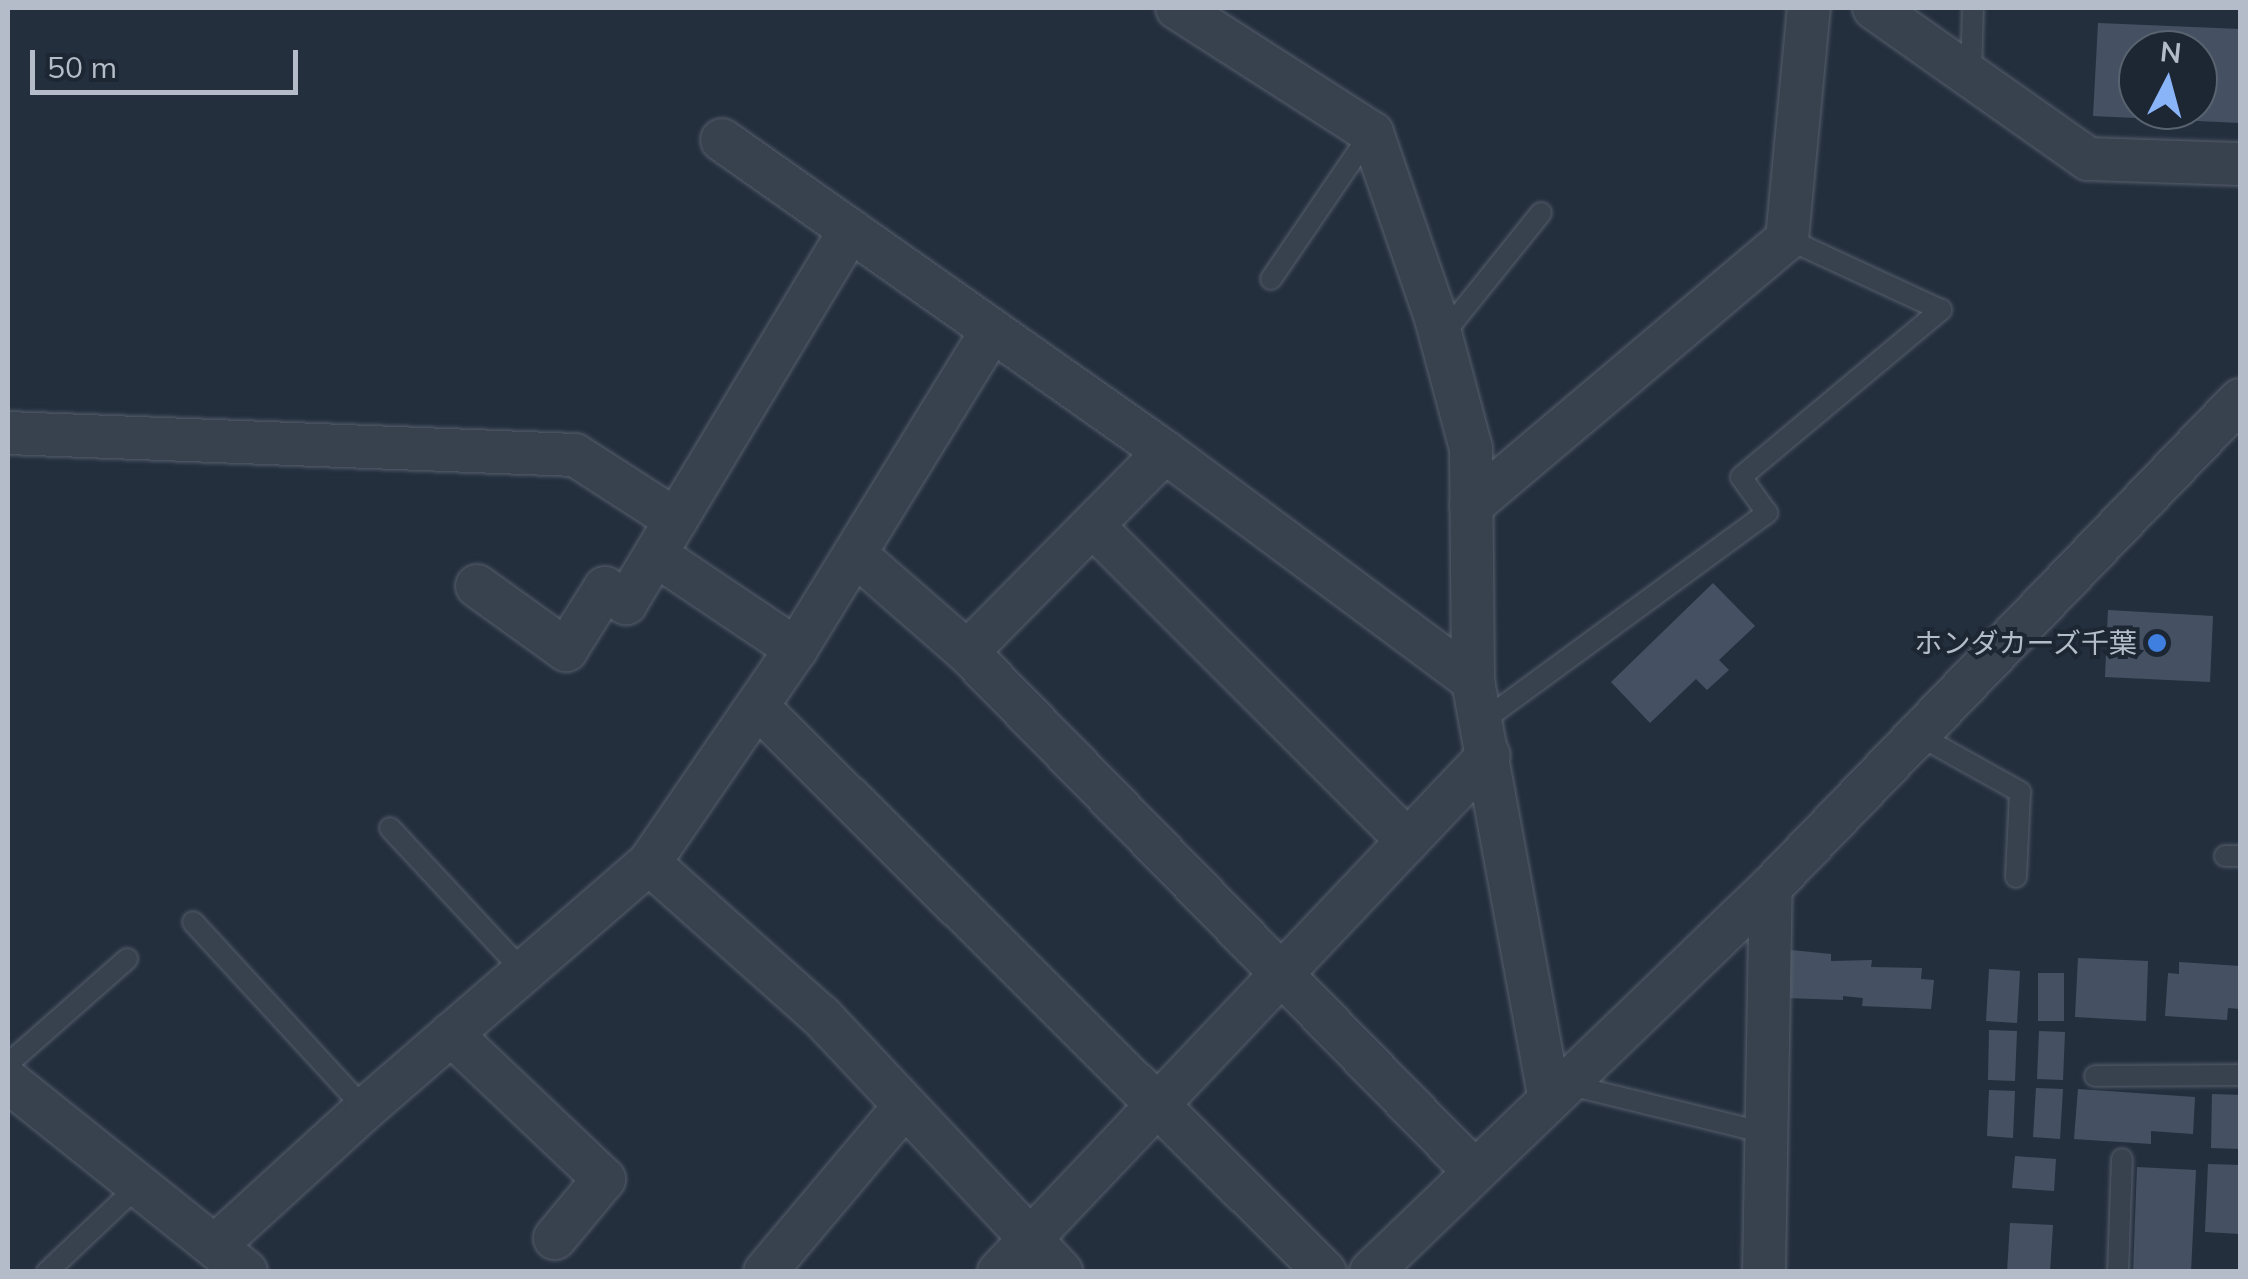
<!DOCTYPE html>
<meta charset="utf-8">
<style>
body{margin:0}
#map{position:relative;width:2248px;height:1279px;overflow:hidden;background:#242f3e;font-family:Mulish,"Noto Sans JP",sans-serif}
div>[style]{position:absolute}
.building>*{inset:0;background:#455162}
.roads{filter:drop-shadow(0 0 2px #565f6c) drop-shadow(0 0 2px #565f6c)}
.service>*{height:20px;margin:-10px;padding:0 10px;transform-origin:10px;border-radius:10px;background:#38414e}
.minor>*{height:42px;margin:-21px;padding:0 21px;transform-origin:21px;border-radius:21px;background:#38414e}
.dots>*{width:28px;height:28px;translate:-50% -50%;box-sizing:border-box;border:5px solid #1d2633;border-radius:50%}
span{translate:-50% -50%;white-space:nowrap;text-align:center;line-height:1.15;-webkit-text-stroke:8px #1d2633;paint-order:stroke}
.poi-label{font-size:28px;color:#b4bcc9}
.right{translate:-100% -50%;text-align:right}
.frame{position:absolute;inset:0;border:10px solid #b4bcc9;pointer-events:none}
.north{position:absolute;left:2118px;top:30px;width:100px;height:100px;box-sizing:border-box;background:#1d2633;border:2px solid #59626f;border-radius:50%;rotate:6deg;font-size:28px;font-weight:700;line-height:40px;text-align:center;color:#b4bcc9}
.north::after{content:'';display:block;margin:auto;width:35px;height:45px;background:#8ab4f8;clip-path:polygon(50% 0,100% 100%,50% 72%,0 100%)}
.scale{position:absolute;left:30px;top:50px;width:268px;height:45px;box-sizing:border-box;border:5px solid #b4bcc9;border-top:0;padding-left:12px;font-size:30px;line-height:35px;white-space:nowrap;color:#b4bcc9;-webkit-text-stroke:8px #1d2633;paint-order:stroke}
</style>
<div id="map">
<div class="building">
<i style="clip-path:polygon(evenodd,2098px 23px,2240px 29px,2240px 123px,2093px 116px,2098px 23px,2138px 50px,2198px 50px,2198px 110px,2138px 110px,2138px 50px)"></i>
<i style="clip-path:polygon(1713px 583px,1755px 626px,1719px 660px,1729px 670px,1707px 690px,1696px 679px,1650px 723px,1611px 682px)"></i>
<i style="clip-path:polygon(2108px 610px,2213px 616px,2210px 682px,2105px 677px)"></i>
<i style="clip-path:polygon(1791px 950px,1831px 954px,1831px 961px,1872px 960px,1871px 967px,1922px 968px,1921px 979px,1934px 980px,1931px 1009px,1862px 1006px,1863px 998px,1843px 996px,1843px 1000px,1785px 998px)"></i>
<i style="clip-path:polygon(2078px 958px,2148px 961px,2146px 1021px,2075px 1017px)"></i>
<i style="clip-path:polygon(2179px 962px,2240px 966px,2240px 1009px,2228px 1008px,2227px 1020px,2165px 1016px,2168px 973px,2179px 974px)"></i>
<i style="clip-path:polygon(1989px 969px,2020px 971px,2017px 1023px,1986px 1021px)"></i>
<i style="clip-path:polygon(2038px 973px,2064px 973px,2064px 1021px,2038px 1021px)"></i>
<i style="clip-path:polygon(1989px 1030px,2017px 1031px,2015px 1081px,1988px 1080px)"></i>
<i style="clip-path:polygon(2039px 1031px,2065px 1032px,2063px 1080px,2037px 1079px)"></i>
<i style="clip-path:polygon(2036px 1088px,2063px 1089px,2060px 1139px,2033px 1137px)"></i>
<i style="clip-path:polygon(2078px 1089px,2195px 1097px,2193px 1134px,2151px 1131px,2151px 1144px,2074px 1139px)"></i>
<i style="clip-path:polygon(1989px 1090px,2015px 1091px,2013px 1138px,1987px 1136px)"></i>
<i style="clip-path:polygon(2212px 1094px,2240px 1095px,2240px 1149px,2211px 1148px)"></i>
<i style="clip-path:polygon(2015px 1156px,2056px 1159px,2054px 1191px,2012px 1188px)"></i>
<i style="clip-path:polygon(2208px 1164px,2240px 1165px,2240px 1234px,2205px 1232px)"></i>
<i style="clip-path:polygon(2137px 1167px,2196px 1170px,2191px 1272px,2133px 1272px)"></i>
<i style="clip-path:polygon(2010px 1223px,2053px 1225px,2050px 1272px,2007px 1272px)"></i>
</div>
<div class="roads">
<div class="service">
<i style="left:1971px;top:74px;width:66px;rotate:-88.3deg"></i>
<i style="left:1271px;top:279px;width:176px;rotate:-55.7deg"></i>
<i style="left:1442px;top:336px;width:158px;rotate:-51.2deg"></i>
<i style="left:1480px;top:723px;width:356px;rotate:-36.2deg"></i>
<i style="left:1767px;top:513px;width:44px;rotate:-125.8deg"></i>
<i style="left:1741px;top:477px;width:261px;rotate:-39.9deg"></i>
<i style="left:1941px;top:310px;width:170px;rotate:-155.2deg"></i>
<i style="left:1920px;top:736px;width:115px;rotate:29.2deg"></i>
<i style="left:2020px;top:792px;width:85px;rotate:92.7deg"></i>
<i style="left:390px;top:828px;width:195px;rotate:47.1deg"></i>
<i style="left:2225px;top:856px;width:15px"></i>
<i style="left:193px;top:922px;width:254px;rotate:47.4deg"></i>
<i style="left:8px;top:1064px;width:159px;rotate:-41.4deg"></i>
<i style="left:2095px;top:1076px;width:145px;rotate:-0.4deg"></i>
<i style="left:1566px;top:1084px;width:206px;rotate:13.8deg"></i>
<i style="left:47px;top:1272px;width:127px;rotate:-43.4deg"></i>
<i style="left:2118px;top:1272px;width:113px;rotate:-88deg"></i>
</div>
<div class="minor">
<i style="left:1177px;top:8px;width:232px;rotate:32.7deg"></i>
<i style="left:1372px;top:133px;width:196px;rotate:70.9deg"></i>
<i style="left:1436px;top:318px;width:136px;rotate:75deg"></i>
<i style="left:1471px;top:449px;width:232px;rotate:89.5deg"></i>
<i style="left:1473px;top:681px;width:423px;rotate:79.6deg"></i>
<i style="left:1874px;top:8px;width:262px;rotate:35.2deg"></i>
<i style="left:2088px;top:159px;width:152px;rotate:1.9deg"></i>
<i style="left:722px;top:140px;width:542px;rotate:35.16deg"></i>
<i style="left:1165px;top:452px;width:384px;rotate:36.6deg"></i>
<i style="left:8px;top:433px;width:567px;rotate:2.22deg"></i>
<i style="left:575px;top:455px;width:120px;rotate:32.8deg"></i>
<i style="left:1471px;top:506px;width:414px;rotate:-40.2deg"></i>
<i style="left:1787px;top:239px;width:232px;rotate:-84.6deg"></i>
<i style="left:1093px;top:526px;width:445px;rotate:45deg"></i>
<i style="left:656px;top:555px;width:169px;rotate:33.9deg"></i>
<i style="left:856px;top:555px;width:147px;rotate:41.1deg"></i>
<i style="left:967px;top:652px;width:724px;rotate:45.67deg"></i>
<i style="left:477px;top:586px;width:110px;rotate:35.7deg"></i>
<i style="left:566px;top:650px;width:73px;rotate:-57.8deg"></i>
<i style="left:605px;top:588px;width:26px;rotate:36deg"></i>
<i style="left:626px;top:603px;width:435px;rotate:-59deg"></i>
<i style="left:967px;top:652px;width:281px;rotate:-45.3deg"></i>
<i style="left:758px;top:707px;width:800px;rotate:44.9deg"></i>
<i style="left:649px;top:863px;width:230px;rotate:41.7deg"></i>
<i style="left:821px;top:1016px;width:351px;rotate:46.8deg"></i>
<i style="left:451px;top:1034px;width:211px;rotate:43.5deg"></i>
<i style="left:604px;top:1179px;width:77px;rotate:129.7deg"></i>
<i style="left:8px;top:1081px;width:305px;rotate:38.7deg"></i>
<i style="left:215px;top:1246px;width:203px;rotate:-42.4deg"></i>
<i style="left:365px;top:1109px;width:376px;rotate:-40.9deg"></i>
<i style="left:649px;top:863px;width:260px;rotate:-55.5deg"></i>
<i style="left:796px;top:649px;width:374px;rotate:-58.4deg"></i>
<i style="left:765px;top:1272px;width:214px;rotate:-49.9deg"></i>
<i style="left:999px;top:1272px;width:712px;rotate:-46.54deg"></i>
<i style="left:1371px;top:1272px;width:555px;rotate:-43.91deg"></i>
<i style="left:1771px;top:887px;width:676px;rotate:-46.08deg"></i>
<i style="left:1764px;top:1272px;width:385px;rotate:-89deg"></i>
</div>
</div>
<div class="dots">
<i style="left:2157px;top:643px;background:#3f7fe0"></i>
</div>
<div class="poi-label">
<span class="right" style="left:2137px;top:643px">ホンダカーズ千葉</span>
</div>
<div class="frame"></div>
<div class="north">N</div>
<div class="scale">50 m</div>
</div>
